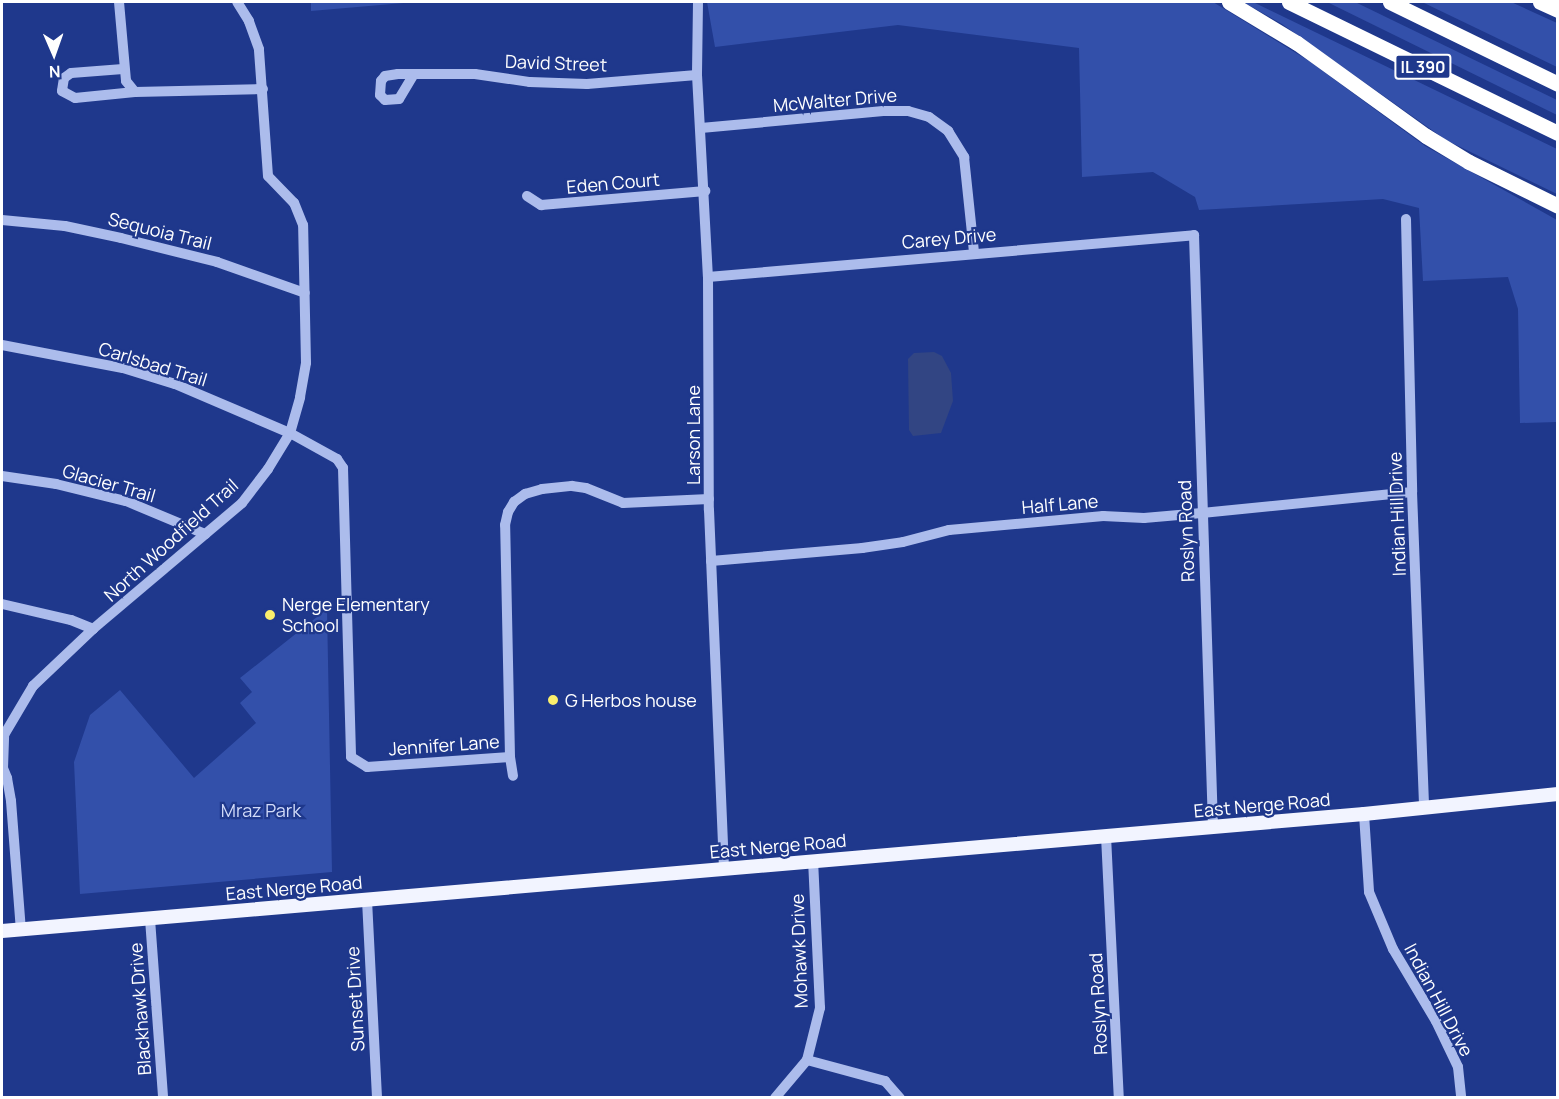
<!DOCTYPE html>
<style>
body{margin:0}
#map{position:relative;width:1559px;height:1099px;overflow:hidden;background:#1f388c;font-family:Manrope,sans-serif}
div>[style]{position:absolute}
.green>*{inset:0;background:#3350aa}
.water>*{inset:0;background:#324583}
.minor>*{height:10px;margin:-5px;padding:0 5px;transform-origin:5px;border-radius:5px;background:#acbcec}
.major>*{height:14px;margin:-7px;padding:0 7px;transform-origin:7px;border-radius:7px;background:#f2f4ff}
.highway>*{height:15px;margin:-7.5px;padding:0 7.5px;transform-origin:7.5px;border-radius:7.5px;background:#fff}
.dots>*{width:16px;height:16px;translate:-50% -50%;box-sizing:border-box;border:3px solid #1f388c;border-radius:50%}
span{translate:-50% -50%;white-space:nowrap;text-align:center;line-height:1.15;-webkit-text-stroke:4.5px #1f388c;paint-order:stroke}
.shield-label span{padding:2px 4px;background:#1f388c;border:2px solid;border-radius:4px;-webkit-text-stroke-width:0}
.shield-label{font-size:16px;color:#fff;font-weight:700}
.street-label{font-size:18px;color:#fff}
.poi-label{font-size:18px;color:#fff}
.left{translate:0 -50%;text-align:left}
.park-label{font-size:18px;color:#d2dbf9}
.frame{position:absolute;inset:0;border:3px solid #fff;pointer-events:none}
.north{position:absolute;left:24px;top:24px;width:60px;height:60px;-webkit-text-stroke:4px #1f388c;paint-order:stroke;rotate:178deg;font-size:16px;font-weight:700;line-height:24px;text-align:center;color:#fff}
.north::after{content:'';display:block;margin:auto;width:21px;height:27px;background:#fff;clip-path:polygon(50% 0,100% 100%,50% 72%,0 100%)}
</style>
<div id="map">
<div class="green">
<i style="clip-path:polygon(311px 2px,415px 2px,311px 11px)"></i>
<i style="clip-path:polygon(707px 2px,1213px 2px,1309px 61px,1425px 146px,1557px 220px,1557px 422px,1520px 423px,1518px 309px,1508px 277px,1423px 281px,1419px 208px,1383px 199px,1199px 210px,1195px 197px,1153px 172px,1082px 177px,1079px 48px,898px 25px,715px 47px)"></i>
<i style="clip-path:polygon(1243px 2px,1253px 2px,1557px 149px,1557px 194px,1446px 140px,1282px 24px)"></i>
<i style="clip-path:polygon(1327px 2px,1355px 2px,1557px 100px,1557px 115px)"></i>
<i style="clip-path:polygon(1422px 2px,1511px 2px,1557px 23px,1557px 67px)"></i>
<i style="clip-path:polygon(327px 609px,332px 872px,80px 894px,74px 762px,90px 715px,120px 690px,194px 778px,256px 723px,240px 703px,252px 692px,240px 678px)"></i>
</div>
<div class="water">
<i style="clip-path:polygon(934px 352px,942px 356px,951px 373px,953px 401px,941px 433px,913px 436px,909px 430px,908px 359px,914px 353px)"></i>
</div>
<div class="minor">
<i style="left:119px;top:2px;width:79px;rotate:84.9deg"></i>
<i style="left:126px;top:81px;width:14px;rotate:51deg"></i>
<i style="left:698px;top:2px;width:73px;rotate:90.8deg"></i>
<i style="left:697px;top:75px;width:202px;rotate:86.9deg"></i>
<i style="left:708px;top:277px;width:233px;rotate:89.8deg"></i>
<i style="left:709px;top:510px;width:359px;rotate:87.6deg"></i>
<i style="left:123px;top:69px;width:52px;rotate:175.6deg"></i>
<i style="left:71px;top:73px;width:9px;rotate:144deg"></i>
<i style="left:64px;top:78px;width:13px;rotate:99deg"></i>
<i style="left:62px;top:91px;width:15px;rotate:28deg"></i>
<i style="left:75px;top:98px;width:60px;rotate:-5.7deg"></i>
<i style="left:135px;top:92px;width:128px;rotate:-1.3deg"></i>
<i style="left:414px;top:74px;width:29px;rotate:121deg"></i>
<i style="left:399px;top:99px;width:14px;rotate:176deg"></i>
<i style="left:385px;top:100px;width:7px;rotate:-135deg"></i>
<i style="left:380px;top:95px;width:14px;rotate:-86deg"></i>
<i style="left:381px;top:81px;width:6px;rotate:-51deg"></i>
<i style="left:385px;top:76px;width:13px;rotate:-9deg"></i>
<i style="left:398px;top:74px;width:77px"></i>
<i style="left:475px;top:74px;width:56px;rotate:8.3deg"></i>
<i style="left:530px;top:82px;width:57px;rotate:2deg"></i>
<i style="left:587px;top:84px;width:110px;rotate:-4.7deg"></i>
<i style="left:701px;top:128px;width:183px;rotate:-5.3deg"></i>
<i style="left:883px;top:111px;width:25px"></i>
<i style="left:908px;top:111px;width:22px;rotate:16deg"></i>
<i style="left:929px;top:117px;width:24px;rotate:36deg"></i>
<i style="left:948px;top:131px;width:31px;rotate:58deg"></i>
<i style="left:964px;top:157px;width:96px;rotate:84deg"></i>
<i style="left:527px;top:196px;width:17px;rotate:33deg"></i>
<i style="left:541px;top:205px;width:165px;rotate:-4.9deg"></i>
<i style="left:1406px;top:219px;width:273px;rotate:88.7deg"></i>
<i style="left:1412px;top:492px;width:316px;rotate:87.8deg"></i>
<i style="left:2px;top:220px;width:63px;rotate:5.4deg"></i>
<i style="left:65px;top:226px;width:57px;rotate:12.1deg"></i>
<i style="left:121px;top:238px;width:99px;rotate:14deg"></i>
<i style="left:217px;top:262px;width:93px;rotate:19.4deg"></i>
<i style="left:708px;top:277px;width:488px;rotate:-4.9deg"></i>
<i style="left:1194px;top:235px;width:592px;rotate:88.16deg"></i>
<i style="left:2px;top:345px;width:123px;rotate:10.8deg"></i>
<i style="left:123px;top:368px;width:54px;rotate:17.1deg"></i>
<i style="left:175px;top:384px;width:125px;rotate:23.1deg"></i>
<i style="left:290px;top:433px;width:54px;rotate:29deg"></i>
<i style="left:337px;top:459px;width:11px;rotate:56deg"></i>
<i style="left:343px;top:468px;width:289px;rotate:88.4deg"></i>
<i style="left:351px;top:757px;width:19px;rotate:32deg"></i>
<i style="left:367px;top:767px;width:143px;rotate:-4deg"></i>
<i style="left:510px;top:757px;width:232px;rotate:-91.2deg"></i>
<i style="left:505px;top:525px;width:13px;rotate:-77deg"></i>
<i style="left:508px;top:512px;width:12px;rotate:-59deg"></i>
<i style="left:514px;top:502px;width:14px;rotate:-36deg"></i>
<i style="left:525px;top:494px;width:18px;rotate:-16deg"></i>
<i style="left:542px;top:489px;width:30px;rotate:-6deg"></i>
<i style="left:572px;top:486px;width:14px;rotate:8deg"></i>
<i style="left:586px;top:488px;width:40px;rotate:22deg"></i>
<i style="left:623px;top:503px;width:86px;rotate:-2.7deg"></i>
<i style="left:2px;top:476px;width:55px;rotate:8.4deg"></i>
<i style="left:56px;top:484px;width:72px;rotate:13.7deg"></i>
<i style="left:126px;top:501px;width:86px;rotate:22.7deg"></i>
<i style="left:711px;top:561px;width:152px;rotate:-4.9deg"></i>
<i style="left:862px;top:548px;width:41px;rotate:-8.3deg"></i>
<i style="left:903px;top:542px;width:48px;rotate:-14.6deg"></i>
<i style="left:949px;top:530px;width:155px;rotate:-5.2deg"></i>
<i style="left:1103px;top:516px;width:41px;rotate:2.8deg"></i>
<i style="left:1144px;top:518px;width:58px;rotate:-4.9deg"></i>
<i style="left:1202px;top:513px;width:211px;rotate:-5.7deg"></i>
<i style="left:2px;top:604px;width:71px;rotate:13.1deg"></i>
<i style="left:71px;top:620px;width:24px;rotate:22deg"></i>
<i style="left:510px;top:757px;width:19px;rotate:81deg"></i>
<i style="left:3px;top:768px;width:33px;rotate:-88deg"></i>
<i style="left:4px;top:735px;width:57px;rotate:-59.4deg"></i>
<i style="left:33px;top:686px;width:83px;rotate:-43.5deg"></i>
<i style="left:93px;top:629px;width:195px;rotate:-40.2deg"></i>
<i style="left:242px;top:503px;width:43px;rotate:-52.6deg"></i>
<i style="left:268px;top:469px;width:42px;rotate:-58.6deg"></i>
<i style="left:290px;top:433px;width:37px;rotate:-74deg"></i>
<i style="left:300px;top:397px;width:35px;rotate:-80deg"></i>
<i style="left:306px;top:363px;width:138px;rotate:-91.2deg"></i>
<i style="left:303px;top:225px;width:24px;rotate:-112deg"></i>
<i style="left:294px;top:203px;width:37px;rotate:-134deg"></i>
<i style="left:268px;top:176px;width:127px;rotate:-94.1deg"></i>
<i style="left:259px;top:49px;width:30px;rotate:-110deg"></i>
<i style="left:249px;top:21px;width:22px;rotate:-122deg"></i>
<i style="left:2px;top:770px;width:2px;rotate:-63deg"></i>
<i style="left:3px;top:768px;width:11px;rotate:68deg"></i>
<i style="left:7px;top:778px;width:23px;rotate:80deg"></i>
<i style="left:11px;top:801px;width:129px;rotate:85.6deg"></i>
<i style="left:1364px;top:814px;width:78px;rotate:86.3deg"></i>
<i style="left:1369px;top:892px;width:62px;rotate:67.2deg"></i>
<i style="left:1393px;top:949px;width:84px;rotate:59.2deg"></i>
<i style="left:1436px;top:1021px;width:51px;rotate:64.4deg"></i>
<i style="left:1458px;top:1067px;width:31px;rotate:84deg"></i>
<i style="left:1106px;top:836px;width:262px;rotate:87.2deg"></i>
<i style="left:367px;top:900px;width:198px;rotate:87.1deg"></i>
<i style="left:150px;top:919px;width:179px;rotate:85.8deg"></i>
<i style="left:807px;top:1060px;width:81px;rotate:15.1deg"></i>
<i style="left:885px;top:1081px;width:23px;rotate:49deg"></i>
<i style="left:775px;top:1098px;width:50px;rotate:-49.9deg"></i>
<i style="left:807px;top:1060px;width:54px;rotate:-76deg"></i>
<i style="left:820px;top:1008px;width:147px;rotate:-92.7deg"></i>
</div>
<div class="major">
<i style="left:2px;top:931px;width:1367px;rotate:-4.91deg"></i>
<i style="left:1364px;top:814px;width:195px;rotate:-5.9deg"></i>
</div>
<div class="highway">
<i style="left:1229px;top:2px;width:79px;rotate:31.1deg"></i>
<i style="left:1297px;top:43px;width:159px;rotate:35.8deg"></i>
<i style="left:1426px;top:136px;width:50px;rotate:31.2deg"></i>
<i style="left:1469px;top:162px;width:99px;rotate:26.3deg"></i>
<i style="left:1289px;top:2px;width:299px;rotate:26deg"></i>
<i style="left:1390px;top:2px;width:187px;rotate:26deg"></i>
<i style="left:1540px;top:2px;width:20px;rotate:24deg"></i>
</div>
<div class="dots">
<i style="left:270px;top:615px;background:#faee6c"></i>
<i style="left:553px;top:700px;background:#faee6c"></i>
</div>
<div class="shield-label">
<span style="left:1423px;top:67px">IL 390</span>
</div>
<div class="street-label">
<span style="left:556px;top:63px;rotate:2deg">David Street</span>
<span style="left:835px;top:100px;rotate:-5deg">McWalter Drive</span>
<span style="left:613px;top:183px;rotate:-5deg">Eden Court</span>
<span style="left:160px;top:231px;rotate:14deg">Sequoia Trail</span>
<span style="left:949px;top:238px;rotate:-5deg">Carey Drive</span>
<span style="left:153px;top:364px;rotate:17deg">Carlsbad Trail</span>
<span style="left:693px;top:435px;rotate:-90deg">Larson Lane</span>
<span style="left:109px;top:483px;rotate:16deg">Glacier Trail</span>
<span style="left:1060px;top:504px;rotate:-5deg">Half Lane</span>
<span style="left:1397px;top:514px;rotate:-92deg">Indian Hill Drive</span>
<span style="left:1186px;top:531px;rotate:-92deg">Roslyn Road</span>
<span style="left:171px;top:540px;rotate:-42deg">North Woodfield Trail</span>
<span style="left:444px;top:745px;rotate:-4deg">Jennifer Lane</span>
<span style="left:1262px;top:805px;rotate:-5deg">East Nerge Road</span>
<span style="left:778px;top:846px;rotate:-5deg">East Nerge Road</span>
<span style="left:294px;top:888px;rotate:-5deg">East Nerge Road</span>
<span style="left:799px;top:951px;rotate:-92deg">Mohawk Drive</span>
<span style="left:355px;top:999px;rotate:-93deg">Sunset Drive</span>
<span style="left:1439px;top:1000px;rotate:62deg">Indian Hill Drive</span>
<span style="left:1098px;top:1004px;rotate:-93deg">Roslyn Road</span>
<span style="left:140px;top:1009px;rotate:-94deg">Blackhawk Drive</span>
</div>
<div class="poi-label">
<span class="left" style="left:282px;top:615px">Nerge Elementary<br>School</span>
<span class="left" style="left:565px;top:700px">G Herbos house</span>
</div>
<div class="park-label">
<span style="left:261px;top:810px">Mraz Park</span>
</div>
<div class="frame"></div>
<div class="north">N</div>
</div>
